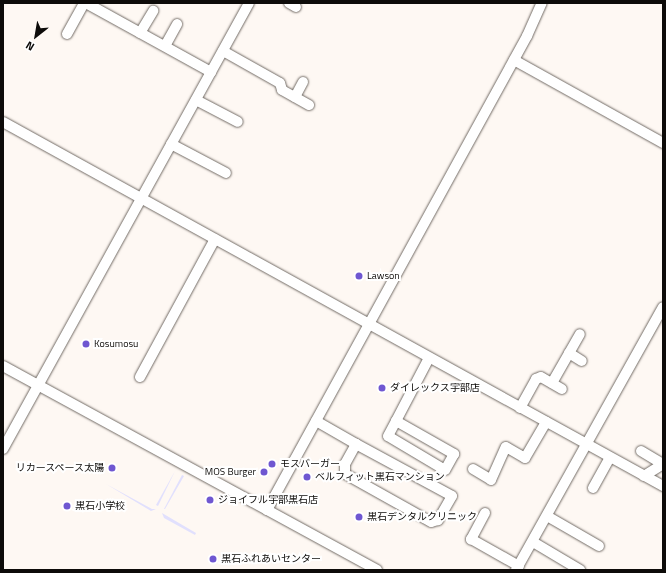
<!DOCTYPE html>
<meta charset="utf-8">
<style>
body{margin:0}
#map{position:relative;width:666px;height:573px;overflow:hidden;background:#fef8f3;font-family:"Titillium Web","Noto Sans JP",sans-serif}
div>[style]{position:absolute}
.green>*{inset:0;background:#e1e0fd}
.roads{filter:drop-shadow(0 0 1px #726b65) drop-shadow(0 0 1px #726b65)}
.minor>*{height:10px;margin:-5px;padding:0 5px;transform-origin:5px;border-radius:5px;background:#fff}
.dots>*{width:11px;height:11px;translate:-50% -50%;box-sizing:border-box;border:2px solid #fff;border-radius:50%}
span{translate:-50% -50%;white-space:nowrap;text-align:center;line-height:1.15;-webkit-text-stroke:4px #fff;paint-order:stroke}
.poi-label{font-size:10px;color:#0d0b09}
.left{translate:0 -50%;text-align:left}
.right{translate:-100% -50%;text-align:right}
.frame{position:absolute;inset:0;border:4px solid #0d0b09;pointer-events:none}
.north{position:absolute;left:16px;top:16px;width:40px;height:40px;-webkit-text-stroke:3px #fff;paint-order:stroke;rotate:211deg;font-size:11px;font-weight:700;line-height:16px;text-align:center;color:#0d0b09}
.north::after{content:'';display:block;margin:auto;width:14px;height:18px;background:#0d0b09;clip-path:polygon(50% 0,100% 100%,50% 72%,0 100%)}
</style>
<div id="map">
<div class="green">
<i style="clip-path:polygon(175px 471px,158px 506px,156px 505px)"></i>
<i style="clip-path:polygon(182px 475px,184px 476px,165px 509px,164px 509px)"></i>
<i style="clip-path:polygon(106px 484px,152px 509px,156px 509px,151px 511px)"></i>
<i style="clip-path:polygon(162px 513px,196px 533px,195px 535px,164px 518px)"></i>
</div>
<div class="roads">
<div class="minor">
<i style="left:86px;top:3px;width:143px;rotate:28.9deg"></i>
<i style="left:289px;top:3px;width:8px;rotate:30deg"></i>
<i style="left:140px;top:33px;width:26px;rotate:-59deg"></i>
<i style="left:67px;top:34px;width:35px;rotate:-61deg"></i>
<i style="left:165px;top:46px;width:25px;rotate:-61deg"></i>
<i style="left:223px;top:51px;width:65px;rotate:29.3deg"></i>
<i style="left:280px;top:83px;width:7px;rotate:74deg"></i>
<i style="left:282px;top:90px;width:31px;rotate:29deg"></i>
<i style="left:514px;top:60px;width:171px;rotate:29.1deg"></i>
<i style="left:295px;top:97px;width:17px;rotate:-62deg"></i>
<i style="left:196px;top:100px;width:47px;rotate:27.6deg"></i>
<i style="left:3px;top:122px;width:754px;rotate:28.88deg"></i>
<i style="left:171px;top:144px;width:62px;rotate:27.8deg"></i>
<i style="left:569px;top:353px;width:15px;rotate:32deg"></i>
<i style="left:3px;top:366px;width:426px;rotate:28.6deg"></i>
<i style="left:140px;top:377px;width:157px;rotate:-61.5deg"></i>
<i style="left:552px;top:383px;width:56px;rotate:-60.3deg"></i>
<i style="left:520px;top:408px;width:33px;rotate:-61deg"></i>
<i style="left:536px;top:379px;width:5px;rotate:-22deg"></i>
<i style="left:541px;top:377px;width:24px;rotate:30deg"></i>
<i style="left:316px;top:421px;width:46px;rotate:29.9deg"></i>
<i style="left:356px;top:444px;width:109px;rotate:28.4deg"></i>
<i style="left:452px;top:496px;width:28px;rotate:120deg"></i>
<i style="left:438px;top:520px;width:7px;rotate:164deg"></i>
<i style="left:431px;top:522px;width:98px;rotate:-150.8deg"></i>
<i style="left:345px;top:474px;width:10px;rotate:-90deg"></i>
<i style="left:345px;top:464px;width:23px;rotate:-61deg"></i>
<i style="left:396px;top:421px;width:67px;rotate:29.6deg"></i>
<i style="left:454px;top:454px;width:18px;rotate:119deg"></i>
<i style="left:445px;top:470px;width:66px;rotate:-149.2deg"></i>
<i style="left:388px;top:436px;width:17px;rotate:-62deg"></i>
<i style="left:396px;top:421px;width:71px;rotate:-62.4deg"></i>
<i style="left:3px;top:449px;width:509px;rotate:-61.12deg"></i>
<i style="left:641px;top:451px;width:26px;rotate:31deg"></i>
<i style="left:473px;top:469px;width:21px;rotate:31deg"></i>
<i style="left:491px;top:480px;width:36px;rotate:-66deg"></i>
<i style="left:506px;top:447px;width:22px;rotate:30deg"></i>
<i style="left:525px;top:458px;width:42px;rotate:-59.7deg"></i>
<i style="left:644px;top:476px;width:22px;rotate:-32deg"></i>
<i style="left:593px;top:488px;width:35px;rotate:-61deg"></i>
<i style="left:267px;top:510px;width:541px;rotate:-61.25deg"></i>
<i style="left:527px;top:36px;width:36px;rotate:-66deg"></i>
<i style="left:485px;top:513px;width:30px;rotate:118deg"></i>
<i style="left:471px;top:539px;width:55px;rotate:29.4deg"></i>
<i style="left:547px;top:516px;width:60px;rotate:30deg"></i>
<i style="left:533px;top:542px;width:55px;rotate:30.8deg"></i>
<i style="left:516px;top:570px;width:301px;rotate:-60.8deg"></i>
</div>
</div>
<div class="dots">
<i style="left:359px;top:276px;background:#6f57d1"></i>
<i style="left:86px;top:344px;background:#6f57d1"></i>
<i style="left:382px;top:388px;background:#6f57d1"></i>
<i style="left:272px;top:464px;background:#6f57d1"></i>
<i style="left:112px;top:468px;background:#6f57d1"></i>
<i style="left:264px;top:472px;background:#6f57d1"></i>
<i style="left:307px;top:477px;background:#6f57d1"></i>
<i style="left:210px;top:500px;background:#6f57d1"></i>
<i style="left:67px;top:506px;background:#6f57d1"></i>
<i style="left:359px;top:517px;background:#6f57d1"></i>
<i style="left:213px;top:559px;background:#6f57d1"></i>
</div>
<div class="poi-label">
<span class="left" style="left:367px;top:276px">Lawson</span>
<span class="left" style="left:94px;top:344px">Kosumosu</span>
<span class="left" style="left:390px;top:388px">ダイレックス宇部店</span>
<span class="left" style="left:280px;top:464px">モスバーガー</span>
<span class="right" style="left:104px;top:468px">リカースペース太陽</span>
<span class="right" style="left:256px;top:472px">MOS Burger</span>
<span class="left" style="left:315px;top:477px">ベルフィット黒石マンション</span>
<span class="left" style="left:218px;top:500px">ジョイフル宇部黒石店</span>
<span class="left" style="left:75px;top:506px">黒石小学校</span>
<span class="left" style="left:367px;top:517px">黒石デンタルクリニック</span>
<span class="left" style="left:221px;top:559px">黒石ふれあいセンター</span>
</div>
<div class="frame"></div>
<div class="north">N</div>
</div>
